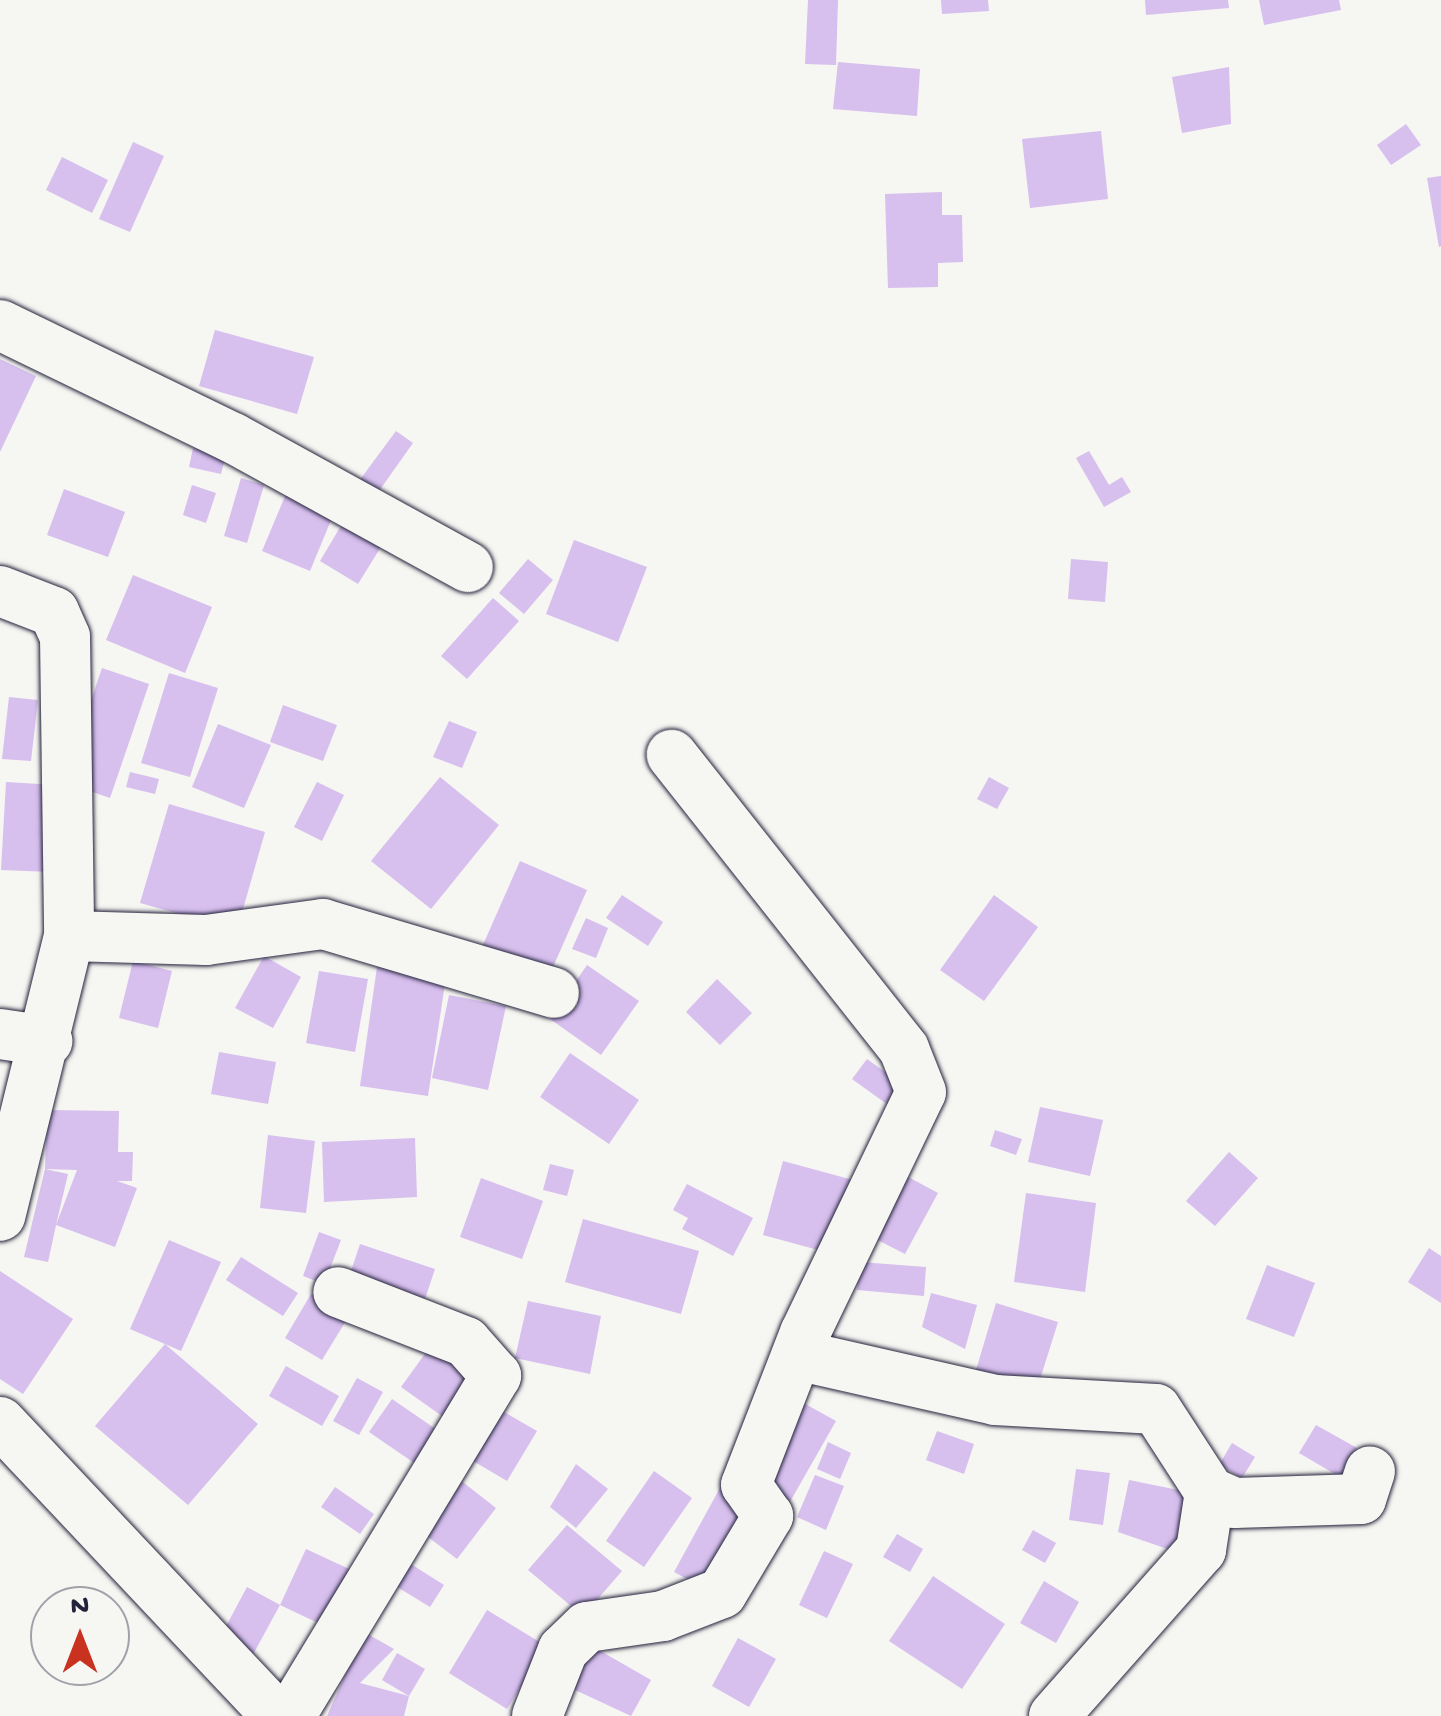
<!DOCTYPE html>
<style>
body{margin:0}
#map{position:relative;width:1441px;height:1716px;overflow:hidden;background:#f6f6f2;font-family:"Gochi Hand",sans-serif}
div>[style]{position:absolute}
.building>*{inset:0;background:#d7bfee}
.roads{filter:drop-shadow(0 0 2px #22223b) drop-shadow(0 0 2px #22223b)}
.minor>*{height:50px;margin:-25px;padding:0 25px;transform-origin:25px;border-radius:25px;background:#f6f6f2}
span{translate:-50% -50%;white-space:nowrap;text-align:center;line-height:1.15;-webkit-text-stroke:8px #f6f6f2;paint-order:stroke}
.north{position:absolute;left:30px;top:1586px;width:100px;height:100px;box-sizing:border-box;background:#f6f6f2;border:2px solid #a1a1a9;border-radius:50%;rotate:0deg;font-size:28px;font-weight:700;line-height:40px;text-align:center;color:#22223b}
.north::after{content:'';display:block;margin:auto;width:35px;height:45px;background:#c8321e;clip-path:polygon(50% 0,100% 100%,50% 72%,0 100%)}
</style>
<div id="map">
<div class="building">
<i style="clip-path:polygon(808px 0,838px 0,836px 65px,805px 64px)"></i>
<i style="clip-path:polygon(941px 0,988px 0,989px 11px,942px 14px)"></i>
<i style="clip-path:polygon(1145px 0,1228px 0,1229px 8px,1146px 15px)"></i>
<i style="clip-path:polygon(1259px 0,1339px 0,1341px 10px,1264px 25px)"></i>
<i style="clip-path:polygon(838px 62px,920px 69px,917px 116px,833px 109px)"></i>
<i style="clip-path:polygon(1229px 67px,1231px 124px,1182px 133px,1172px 77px)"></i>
<i style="clip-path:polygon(1406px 124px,1421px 145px,1391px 165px,1377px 145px)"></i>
<i style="clip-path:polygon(1101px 131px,1108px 199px,1030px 208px,1022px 139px)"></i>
<i style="clip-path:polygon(133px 142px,164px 156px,130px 232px,99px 219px)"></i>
<i style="clip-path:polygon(62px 157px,108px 180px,92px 213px,46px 190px)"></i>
<i style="clip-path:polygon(1441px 176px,1441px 246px,1439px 247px,1427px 178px)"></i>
<i style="clip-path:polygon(942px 192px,942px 215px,962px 215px,963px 262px,938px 263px,938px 287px,888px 288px,885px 194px)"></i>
<i style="clip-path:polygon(215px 330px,314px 357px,297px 414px,199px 386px)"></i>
<i style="clip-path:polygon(0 359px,36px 376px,0 452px)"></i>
<i style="clip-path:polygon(396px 431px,413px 443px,374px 498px,356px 485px)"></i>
<i style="clip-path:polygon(193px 448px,226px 455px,221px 474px,189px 467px)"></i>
<i style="clip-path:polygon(1089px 451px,1109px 485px,1122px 477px,1131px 492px,1104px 507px,1076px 458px)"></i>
<i style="clip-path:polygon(241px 478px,264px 485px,247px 543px,224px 536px)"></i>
<i style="clip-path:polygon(291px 482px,339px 501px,310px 571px,262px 551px)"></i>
<i style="clip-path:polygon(192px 485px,216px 493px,206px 523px,183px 515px)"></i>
<i style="clip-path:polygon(64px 489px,125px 512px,108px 557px,47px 535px)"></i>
<i style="clip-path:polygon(348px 514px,387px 537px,358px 584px,320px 561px)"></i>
<i style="clip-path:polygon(574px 540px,647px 567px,618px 642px,546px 614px)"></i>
<i style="clip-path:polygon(528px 559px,553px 580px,524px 614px,499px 593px)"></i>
<i style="clip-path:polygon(1071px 559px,1108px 562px,1105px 602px,1068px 599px)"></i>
<i style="clip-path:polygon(133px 575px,212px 607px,185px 673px,106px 640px)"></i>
<i style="clip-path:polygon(493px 598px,519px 621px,467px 679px,441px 656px)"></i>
<i style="clip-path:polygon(102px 668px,149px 684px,110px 798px,63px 782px)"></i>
<i style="clip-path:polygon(169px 673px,218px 688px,190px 777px,141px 763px)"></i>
<i style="clip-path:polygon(9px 697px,38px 700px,31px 761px,2px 759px)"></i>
<i style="clip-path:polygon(283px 705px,337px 725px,323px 761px,270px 742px)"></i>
<i style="clip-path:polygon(449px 721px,477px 732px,462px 768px,433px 757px)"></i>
<i style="clip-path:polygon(218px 724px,271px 745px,244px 808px,192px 787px)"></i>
<i style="clip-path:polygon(130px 772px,159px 779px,155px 794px,126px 787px)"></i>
<i style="clip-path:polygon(440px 777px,499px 825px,431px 909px,371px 861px)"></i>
<i style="clip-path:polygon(989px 777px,1009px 788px,997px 809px,977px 799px)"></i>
<i style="clip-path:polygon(6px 782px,56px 785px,51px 872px,1px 870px)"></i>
<i style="clip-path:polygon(317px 782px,344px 795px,322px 841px,294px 827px)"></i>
<i style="clip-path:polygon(169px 804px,265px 832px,237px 930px,140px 903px)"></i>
<i style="clip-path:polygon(520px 861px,587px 890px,549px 976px,482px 947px)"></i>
<i style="clip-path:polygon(622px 895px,663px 922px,648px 946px,606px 918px)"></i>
<i style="clip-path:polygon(994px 895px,1038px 927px,984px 1001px,940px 970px)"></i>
<i style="clip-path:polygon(586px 918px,608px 928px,596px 958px,572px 949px)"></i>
<i style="clip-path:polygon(264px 956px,301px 977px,273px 1028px,235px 1008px)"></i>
<i style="clip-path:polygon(133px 961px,172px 971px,158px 1028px,119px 1018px)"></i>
<i style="clip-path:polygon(587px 965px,639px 1001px,601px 1055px,550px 1019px)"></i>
<i style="clip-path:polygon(377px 967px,446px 977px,428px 1096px,360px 1086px)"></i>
<i style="clip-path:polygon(319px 971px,368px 979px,355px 1052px,306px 1043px)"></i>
<i style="clip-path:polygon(717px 979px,752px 1013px,720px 1045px,686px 1012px)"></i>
<i style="clip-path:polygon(449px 995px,506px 1006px,488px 1090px,432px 1078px)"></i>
<i style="clip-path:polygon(219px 1052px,276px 1062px,268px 1104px,211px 1094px)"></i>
<i style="clip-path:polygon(570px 1053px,639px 1100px,609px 1144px,540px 1097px)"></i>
<i style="clip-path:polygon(867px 1059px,917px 1095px,902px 1115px,852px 1079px)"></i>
<i style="clip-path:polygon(1040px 1107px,1103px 1120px,1090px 1176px,1028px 1162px)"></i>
<i style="clip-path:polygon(evenodd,47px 1110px,119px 1111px,118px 1152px,133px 1152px,132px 1181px,117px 1181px,137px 1188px,115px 1247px,56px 1225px,48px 1262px,24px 1257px,45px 1169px,47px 1110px,45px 1169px,77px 1170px,56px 1225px,68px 1174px,45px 1169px)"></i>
<i style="clip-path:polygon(995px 1130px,1022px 1139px,1016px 1155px,990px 1146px)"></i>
<i style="clip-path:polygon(268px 1135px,315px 1141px,306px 1213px,260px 1208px)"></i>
<i style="clip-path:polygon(415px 1138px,417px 1197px,324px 1202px,322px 1142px)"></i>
<i style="clip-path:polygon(1229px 1152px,1258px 1178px,1215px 1226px,1186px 1201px)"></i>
<i style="clip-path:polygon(783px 1161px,853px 1180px,833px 1254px,763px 1235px)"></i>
<i style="clip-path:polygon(550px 1164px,574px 1170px,567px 1196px,543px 1190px)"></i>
<i style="clip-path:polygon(897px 1171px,938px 1193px,905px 1254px,864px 1233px)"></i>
<i style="clip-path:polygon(481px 1178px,543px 1201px,522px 1259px,460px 1237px)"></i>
<i style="clip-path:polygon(687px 1184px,753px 1218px,733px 1256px,682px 1229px,688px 1218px,673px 1210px)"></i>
<i style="clip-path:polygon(1026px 1193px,1096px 1203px,1085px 1292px,1014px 1282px)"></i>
<i style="clip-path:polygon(583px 1219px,699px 1251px,681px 1314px,565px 1282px)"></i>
<i style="clip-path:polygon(319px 1232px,341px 1240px,324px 1284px,303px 1276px)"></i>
<i style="clip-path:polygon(169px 1240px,221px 1262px,181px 1351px,165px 1344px,258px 1424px,188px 1505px,95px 1426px,165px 1344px,130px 1329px)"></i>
<i style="clip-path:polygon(360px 1244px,435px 1269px,422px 1308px,347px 1283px)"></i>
<i style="clip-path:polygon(1429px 1248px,1441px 1256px,1441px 1303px,1408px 1282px)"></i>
<i style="clip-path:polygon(241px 1257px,298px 1293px,283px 1316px,226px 1280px)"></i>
<i style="clip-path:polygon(860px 1262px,926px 1267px,924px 1296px,857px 1290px)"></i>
<i style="clip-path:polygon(1267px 1265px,1315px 1283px,1294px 1337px,1246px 1319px)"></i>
<i style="clip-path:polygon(0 1271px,73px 1319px,23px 1394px,0 1379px)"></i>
<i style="clip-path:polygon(931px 1293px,977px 1305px,965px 1349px,922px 1327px)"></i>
<i style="clip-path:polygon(311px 1294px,349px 1316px,322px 1360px,285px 1338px)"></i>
<i style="clip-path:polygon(528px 1301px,601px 1316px,590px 1374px,515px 1358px)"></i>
<i style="clip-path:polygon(996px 1303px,1058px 1322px,1037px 1389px,976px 1370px)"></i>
<i style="clip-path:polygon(437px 1337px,492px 1377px,456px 1426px,401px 1387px)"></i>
<i style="clip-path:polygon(286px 1366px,339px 1396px,322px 1426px,269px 1396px)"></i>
<i style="clip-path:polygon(357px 1378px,383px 1392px,359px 1435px,333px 1421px)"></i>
<i style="clip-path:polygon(392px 1399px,443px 1434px,420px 1467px,369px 1432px)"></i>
<i style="clip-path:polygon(800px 1401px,836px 1421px,787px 1507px,750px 1487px)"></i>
<i style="clip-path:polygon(487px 1402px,537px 1431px,507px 1481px,458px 1452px)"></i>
<i style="clip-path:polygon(1316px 1425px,1357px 1448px,1340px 1477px,1299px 1453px)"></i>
<i style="clip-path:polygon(937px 1431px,974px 1444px,964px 1474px,926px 1460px)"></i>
<i style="clip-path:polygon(828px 1442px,851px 1453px,840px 1479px,817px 1469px)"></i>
<i style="clip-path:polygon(1232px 1443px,1255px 1457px,1242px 1478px,1219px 1465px)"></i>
<i style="clip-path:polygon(576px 1464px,608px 1489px,576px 1528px,550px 1507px)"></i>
<i style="clip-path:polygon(1076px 1469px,1110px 1473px,1103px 1525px,1069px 1520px)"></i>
<i style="clip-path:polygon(654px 1471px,692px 1498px,644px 1567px,606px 1541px)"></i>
<i style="clip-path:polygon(815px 1475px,844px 1486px,826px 1530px,797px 1517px)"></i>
<i style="clip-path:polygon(455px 1476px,496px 1508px,457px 1559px,415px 1527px)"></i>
<i style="clip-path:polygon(1129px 1480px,1198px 1494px,1185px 1555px,1118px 1532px)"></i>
<i style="clip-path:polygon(721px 1486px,760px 1507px,713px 1593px,674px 1572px)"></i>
<i style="clip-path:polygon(335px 1487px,374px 1514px,360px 1534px,321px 1507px)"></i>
<i style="clip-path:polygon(567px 1525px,622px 1571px,583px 1616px,528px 1570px)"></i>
<i style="clip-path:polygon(1033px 1530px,1056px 1543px,1045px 1563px,1022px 1550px)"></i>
<i style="clip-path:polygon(897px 1534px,923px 1549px,910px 1572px,883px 1557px)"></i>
<i style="clip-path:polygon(306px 1549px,362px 1575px,335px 1631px,280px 1605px)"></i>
<i style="clip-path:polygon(824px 1551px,853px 1564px,827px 1618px,799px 1605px)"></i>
<i style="clip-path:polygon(403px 1559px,444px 1585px,430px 1607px,389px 1582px)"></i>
<i style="clip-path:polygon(933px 1576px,1005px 1624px,962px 1689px,889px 1641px)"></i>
<i style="clip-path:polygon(1044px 1581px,1079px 1602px,1056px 1643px,1020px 1623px)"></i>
<i style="clip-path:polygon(247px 1587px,280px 1605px,250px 1660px,217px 1643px)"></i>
<i style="clip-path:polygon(487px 1610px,546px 1646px,507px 1709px,449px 1673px)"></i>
<i style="clip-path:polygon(364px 1632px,394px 1649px,360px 1683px,409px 1696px,404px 1716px,327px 1716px)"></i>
<i style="clip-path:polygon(738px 1638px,776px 1659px,749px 1707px,712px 1686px)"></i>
<i style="clip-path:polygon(583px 1641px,651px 1680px,631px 1716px,558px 1682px)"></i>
<i style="clip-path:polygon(397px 1653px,425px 1669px,409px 1696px,382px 1680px)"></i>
</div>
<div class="roads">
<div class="minor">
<i style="left:0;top:325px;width:259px;rotate:25.9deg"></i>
<i style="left:233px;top:438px;width:268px;rotate:28.8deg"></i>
<i style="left:0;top:591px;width:58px;rotate:21.3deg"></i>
<i style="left:54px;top:612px;width:27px;rotate:66deg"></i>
<i style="left:65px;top:637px;width:299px;rotate:89.2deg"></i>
<i style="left:69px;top:936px;width:288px;rotate:103.8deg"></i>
<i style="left:69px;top:936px;width:137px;rotate:1.7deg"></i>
<i style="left:206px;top:940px;width:118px;rotate:-7.8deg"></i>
<i style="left:323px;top:924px;width:241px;rotate:16.6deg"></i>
<i style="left:0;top:1034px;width:48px;rotate:8.5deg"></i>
<i style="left:797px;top:1355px;width:203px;rotate:12.8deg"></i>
<i style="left:995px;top:1400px;width:161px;rotate:3.2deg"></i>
<i style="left:1156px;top:1409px;width:99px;rotate:57deg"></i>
<i style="left:1210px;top:1492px;width:27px;rotate:24deg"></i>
<i style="left:1235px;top:1503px;width:126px;rotate:-1.8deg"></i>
<i style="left:1361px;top:1499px;width:29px;rotate:-72deg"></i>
<i style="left:0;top:1422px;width:404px;rotate:46.7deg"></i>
<i style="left:290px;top:1716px;width:398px;rotate:-58.8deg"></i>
<i style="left:496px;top:1376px;width:45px;rotate:-131.4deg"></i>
<i style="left:466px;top:1342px;width:137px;rotate:-158.7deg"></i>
<i style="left:537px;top:1716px;width:71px;rotate:-68.5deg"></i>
<i style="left:563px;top:1650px;width:33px;rotate:-44deg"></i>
<i style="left:587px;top:1627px;width:77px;rotate:-8.2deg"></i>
<i style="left:663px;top:1616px;width:63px;rotate:-21.3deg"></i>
<i style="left:722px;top:1593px;width:90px;rotate:-59.1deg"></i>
<i style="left:768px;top:1516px;width:38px;rotate:-125deg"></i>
<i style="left:746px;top:1485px;width:163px;rotate:-68.8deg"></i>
<i style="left:805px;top:1333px;width:267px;rotate:-64.3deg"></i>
<i style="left:921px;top:1092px;width:46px;rotate:-111.6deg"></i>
<i style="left:904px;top:1049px;width:375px;rotate:-128.3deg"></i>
<i style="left:1054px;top:1716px;width:222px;rotate:-48.5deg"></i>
<i style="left:1201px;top:1550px;width:59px;rotate:-81.2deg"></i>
</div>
</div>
<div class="north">N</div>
</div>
